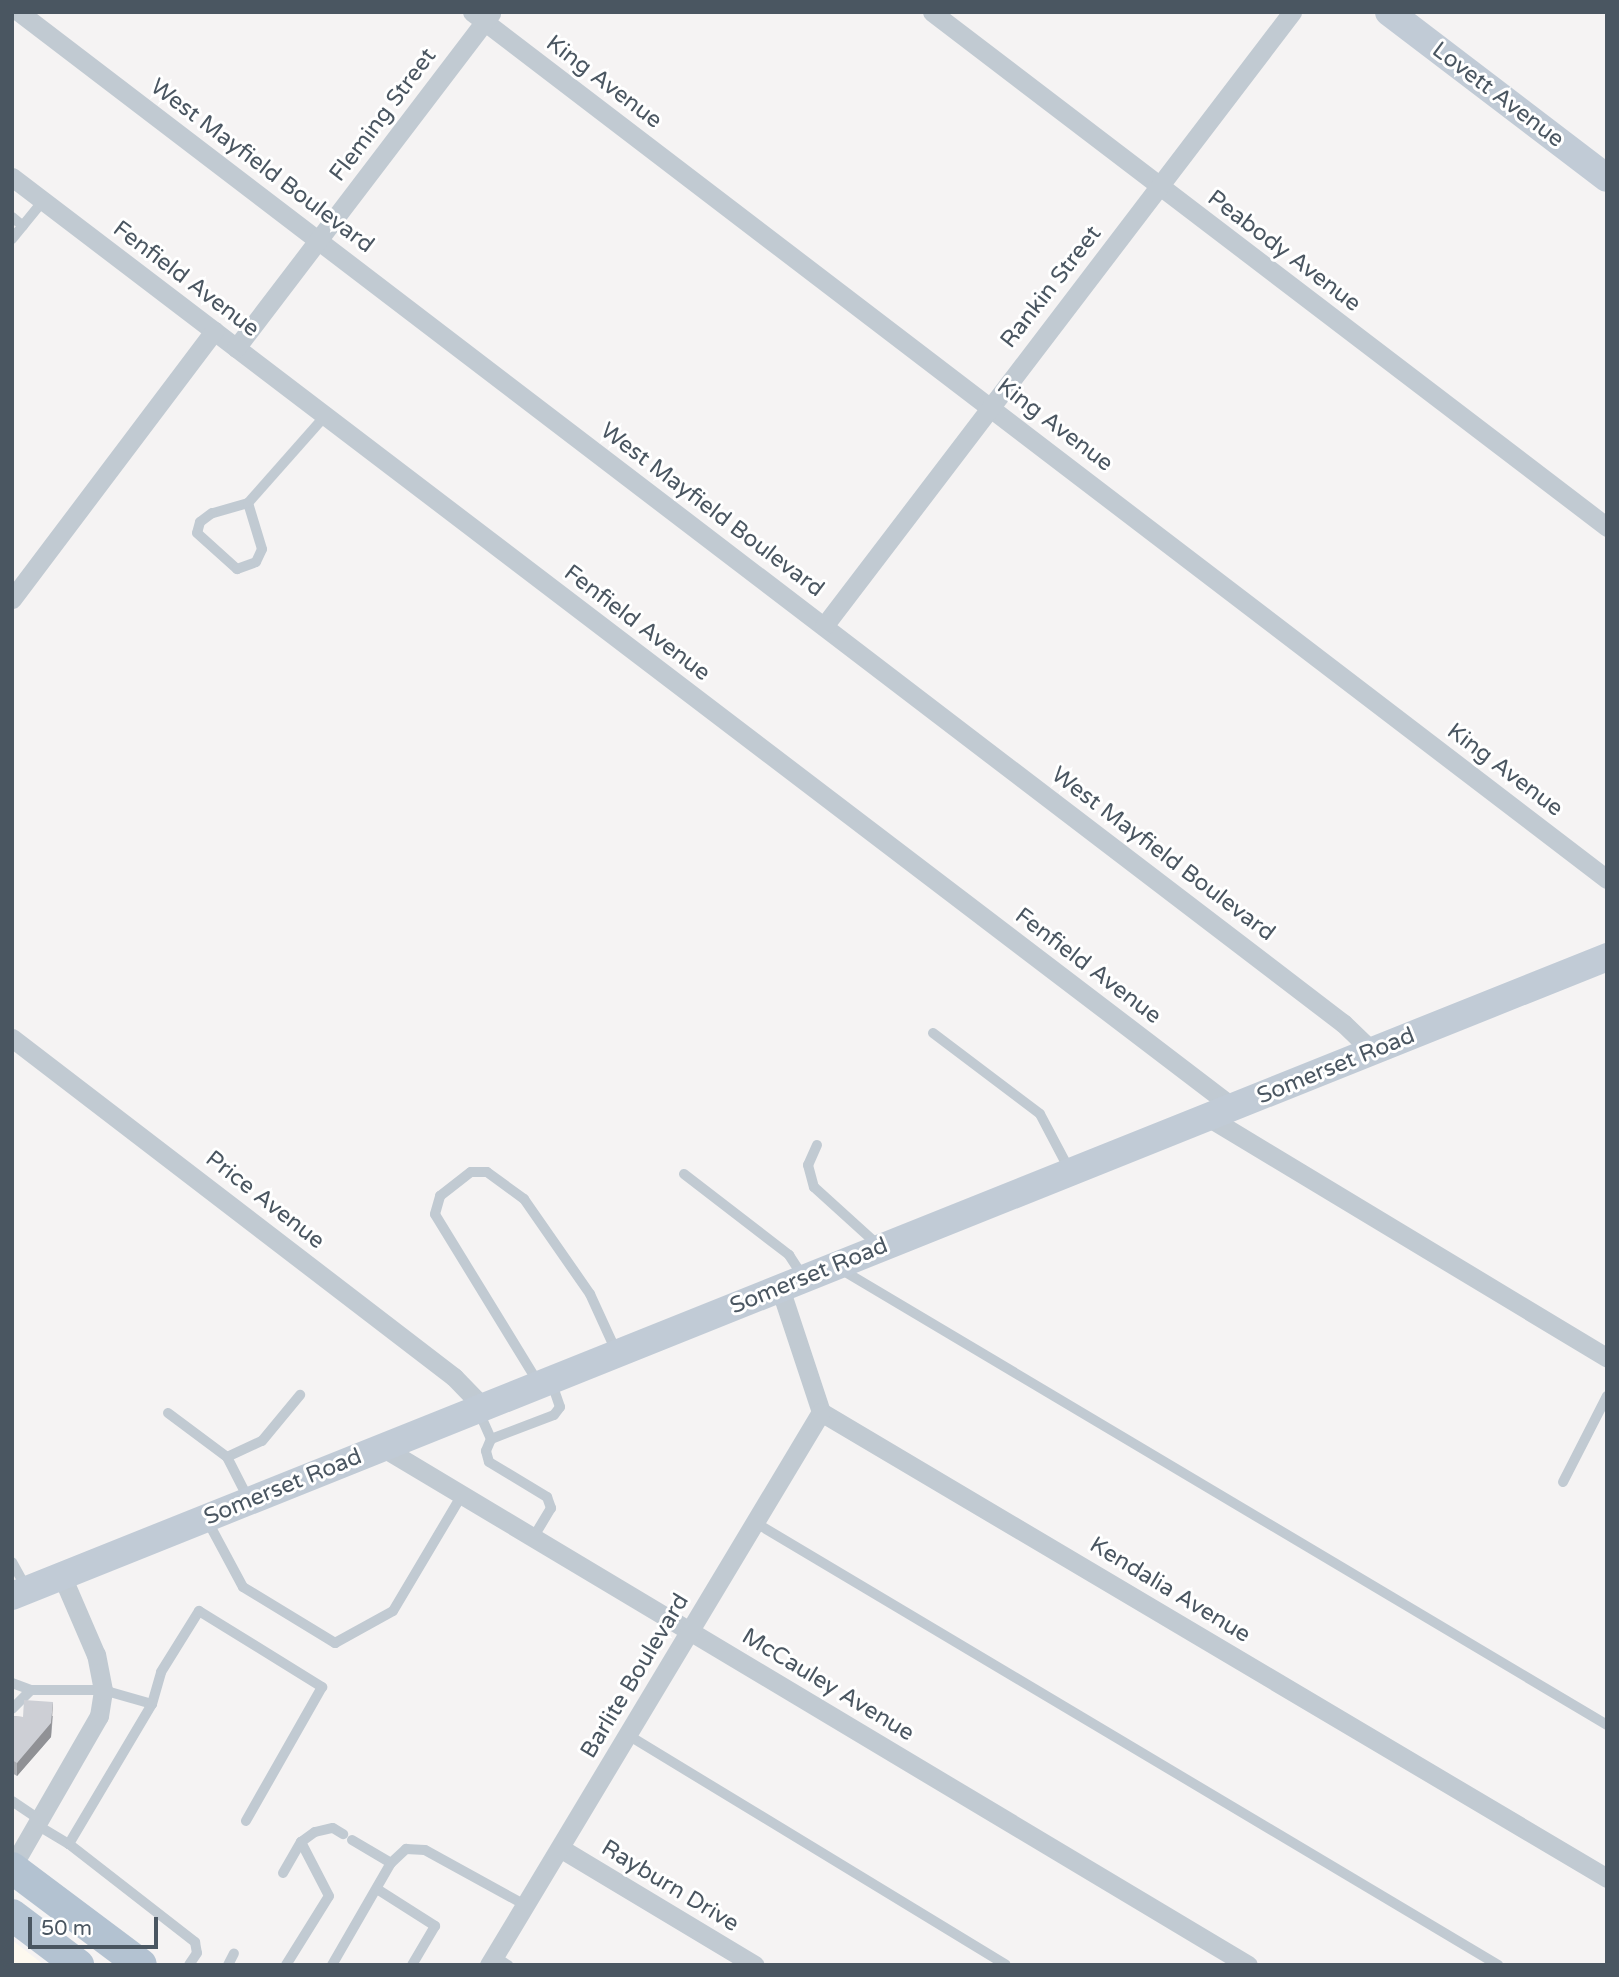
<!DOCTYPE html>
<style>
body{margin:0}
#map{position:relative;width:1619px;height:1977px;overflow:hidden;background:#f5f3f3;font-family:"Varela Round",sans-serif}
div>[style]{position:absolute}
.commercial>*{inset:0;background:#fdf9ef}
.lane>*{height:10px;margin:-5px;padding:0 5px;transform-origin:5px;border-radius:5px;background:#c1cad2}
.street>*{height:19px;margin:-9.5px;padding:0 9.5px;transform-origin:9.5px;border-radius:9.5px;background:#c1cad2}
.secondary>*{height:28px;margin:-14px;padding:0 14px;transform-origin:14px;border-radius:14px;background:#c1cbd6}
.primary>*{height:32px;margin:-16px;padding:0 16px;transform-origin:16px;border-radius:16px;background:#b3c2d1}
.wall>*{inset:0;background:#b0b2b7}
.shaded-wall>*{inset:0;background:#909195}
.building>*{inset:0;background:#cdcfd5}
span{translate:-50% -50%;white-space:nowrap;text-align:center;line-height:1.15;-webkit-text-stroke:6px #fff;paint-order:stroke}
.street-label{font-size:23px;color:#4a5661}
.frame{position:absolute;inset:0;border:14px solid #4a5661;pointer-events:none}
.scale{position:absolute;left:28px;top:1917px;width:130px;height:32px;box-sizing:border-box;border:4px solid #4a5661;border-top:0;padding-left:9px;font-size:21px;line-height:24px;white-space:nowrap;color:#4a5661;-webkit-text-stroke:5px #fff;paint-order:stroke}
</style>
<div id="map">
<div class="commercial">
<i style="clip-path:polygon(12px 1940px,44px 1965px,12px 1965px)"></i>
</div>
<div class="lane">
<i style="left:12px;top:217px;width:14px;rotate:39deg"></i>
<i style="left:12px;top:239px;width:49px;rotate:-50.8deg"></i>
<i style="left:248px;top:503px;width:37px;rotate:164deg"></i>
<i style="left:212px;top:513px;width:15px;rotate:143deg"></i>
<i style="left:200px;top:522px;width:11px;rotate:105deg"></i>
<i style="left:197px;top:533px;width:54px;rotate:42deg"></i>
<i style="left:237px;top:569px;width:20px;rotate:-20deg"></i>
<i style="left:256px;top:562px;width:14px;rotate:-65deg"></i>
<i style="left:262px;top:549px;width:48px;rotate:-106.9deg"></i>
<i style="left:248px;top:503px;width:116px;rotate:-48.5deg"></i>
<i style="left:933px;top:1033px;width:134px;rotate:37.1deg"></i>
<i style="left:1040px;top:1114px;width:64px;rotate:62.2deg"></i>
<i style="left:817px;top:1145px;width:22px;rotate:114deg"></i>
<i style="left:808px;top:1165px;width:23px;rotate:75deg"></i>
<i style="left:814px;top:1187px;width:86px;rotate:42.2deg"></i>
<i style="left:684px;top:1174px;width:133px;rotate:37.6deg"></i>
<i style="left:789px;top:1255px;width:24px;rotate:57deg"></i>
<i style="left:842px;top:1270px;width:890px;rotate:30.74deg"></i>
<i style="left:539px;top:1384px;width:199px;rotate:-121.5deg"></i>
<i style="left:435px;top:1214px;width:19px;rotate:-74deg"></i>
<i style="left:440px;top:1196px;width:39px;rotate:-38deg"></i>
<i style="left:471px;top:1172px;width:16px"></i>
<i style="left:487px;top:1172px;width:46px;rotate:36.1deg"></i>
<i style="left:524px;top:1199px;width:116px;rotate:55.2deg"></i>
<i style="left:590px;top:1294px;width:65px;rotate:65.4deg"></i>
<i style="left:479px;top:1412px;width:30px;rotate:66deg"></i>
<i style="left:491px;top:1439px;width:13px;rotate:113deg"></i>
<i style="left:486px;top:1451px;width:11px;rotate:75deg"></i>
<i style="left:489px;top:1462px;width:68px;rotate:31.1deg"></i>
<i style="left:547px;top:1497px;width:12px;rotate:70deg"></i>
<i style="left:551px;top:1508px;width:35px;rotate:121deg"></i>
<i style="left:168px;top:1413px;width:74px;rotate:36.7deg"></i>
<i style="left:227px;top:1457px;width:48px;rotate:62.9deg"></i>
<i style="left:491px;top:1439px;width:67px;rotate:-20.9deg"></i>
<i style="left:554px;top:1415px;width:10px;rotate:-53deg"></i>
<i style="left:560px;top:1407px;width:24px;rotate:-109deg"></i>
<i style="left:227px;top:1457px;width:38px;rotate:-25deg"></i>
<i style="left:262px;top:1441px;width:60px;rotate:-50.4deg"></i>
<i style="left:1563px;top:1482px;width:97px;rotate:-62.9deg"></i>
<i style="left:207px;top:1520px;width:76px;rotate:61.8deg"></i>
<i style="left:243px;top:1587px;width:108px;rotate:31.3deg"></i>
<i style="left:335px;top:1643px;width:66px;rotate:-28.9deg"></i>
<i style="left:393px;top:1611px;width:135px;rotate:-59.3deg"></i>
<i style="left:756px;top:1523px;width:864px;rotate:30.78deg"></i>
<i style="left:12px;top:1562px;width:31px;rotate:61deg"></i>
<i style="left:12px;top:1683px;width:20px;rotate:20deg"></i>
<i style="left:31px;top:1690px;width:72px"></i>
<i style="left:103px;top:1690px;width:51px;rotate:15.9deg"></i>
<i style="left:152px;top:1704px;width:163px;rotate:120.7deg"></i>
<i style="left:69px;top:1844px;width:160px;rotate:37.9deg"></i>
<i style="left:195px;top:1942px;width:11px;rotate:80deg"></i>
<i style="left:197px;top:1953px;width:14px;rotate:124deg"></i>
<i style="left:152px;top:1704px;width:33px;rotate:-74deg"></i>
<i style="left:161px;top:1672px;width:72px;rotate:-58.1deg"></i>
<i style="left:199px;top:1611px;width:145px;rotate:31.7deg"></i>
<i style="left:322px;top:1687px;width:154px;rotate:119.6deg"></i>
<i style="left:12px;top:1709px;width:27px;rotate:-45deg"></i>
<i style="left:628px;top:1735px;width:442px;rotate:31.3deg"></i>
<i style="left:12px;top:1801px;width:34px;rotate:34deg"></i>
<i style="left:37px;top:1825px;width:37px;rotate:31deg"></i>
<i style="left:352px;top:1840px;width:45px;rotate:30.5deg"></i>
<i style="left:283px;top:1873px;width:36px;rotate:-60deg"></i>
<i style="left:301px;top:1842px;width:17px;rotate:-36deg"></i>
<i style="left:315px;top:1832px;width:18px;rotate:-13deg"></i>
<i style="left:333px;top:1828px;width:12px;rotate:31deg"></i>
<i style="left:377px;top:1889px;width:69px;rotate:32.5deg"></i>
<i style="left:435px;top:1926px;width:45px;rotate:120.5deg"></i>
<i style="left:494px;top:1956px;width:17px;rotate:33deg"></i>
<i style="left:228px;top:1965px;width:13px;rotate:-63deg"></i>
<i style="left:286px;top:1965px;width:81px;rotate:-58.1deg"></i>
<i style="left:329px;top:1896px;width:61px;rotate:-117.4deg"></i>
<i style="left:332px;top:1965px;width:118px;rotate:-60deg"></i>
<i style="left:391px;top:1863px;width:21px;rotate:-43deg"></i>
<i style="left:406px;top:1849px;width:19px;rotate:3deg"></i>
<i style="left:425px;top:1850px;width:114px;rotate:28.8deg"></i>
</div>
<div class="street">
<i style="left:19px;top:12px;width:1666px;rotate:37.37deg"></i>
<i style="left:1343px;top:1023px;width:40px;rotate:44deg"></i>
<i style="left:472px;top:12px;width:1428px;rotate:37.38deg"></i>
<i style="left:932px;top:12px;width:849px;rotate:37.34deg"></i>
<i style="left:12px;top:177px;width:1535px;rotate:37.3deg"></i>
<i style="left:236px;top:348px;width:421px;rotate:-52.7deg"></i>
<i style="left:12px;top:599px;width:336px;rotate:-53deg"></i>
<i style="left:824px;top:626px;width:772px;rotate:-52.68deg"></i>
<i style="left:12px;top:1038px;width:557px;rotate:37.49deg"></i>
<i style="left:454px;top:1377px;width:42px;rotate:46deg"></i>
<i style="left:1208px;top:1117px;width:466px;rotate:31.1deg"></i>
<i style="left:780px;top:1288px;width:131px;rotate:71.7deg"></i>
<i style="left:821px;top:1412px;width:914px;rotate:30.66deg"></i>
<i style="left:382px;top:1447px;width:1009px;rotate:30.89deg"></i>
<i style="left:560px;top:1848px;width:227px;rotate:31deg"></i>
<i style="left:12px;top:1867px;width:174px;rotate:-60.1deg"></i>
<i style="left:99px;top:1716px;width:26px;rotate:-81deg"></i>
<i style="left:103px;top:1690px;width:36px;rotate:-101deg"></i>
<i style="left:96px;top:1655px;width:86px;rotate:-113.3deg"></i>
<i style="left:489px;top:1965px;width:645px;rotate:-59.02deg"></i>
</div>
<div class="secondary">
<i style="left:1389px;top:12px;width:274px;rotate:37.3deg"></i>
<i style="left:12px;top:1596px;width:1718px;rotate:-21.83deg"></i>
</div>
<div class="primary">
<i style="left:12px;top:1868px;width:161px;rotate:36.9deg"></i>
<i style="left:12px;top:1915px;width:83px;rotate:37.1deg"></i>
</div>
<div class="wall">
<i style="clip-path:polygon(12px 1716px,23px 1717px,53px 1716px,51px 1737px,17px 1776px,12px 1773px)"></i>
</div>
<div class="shaded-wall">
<i style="clip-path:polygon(53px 1702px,51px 1737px,17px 1776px,17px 1763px)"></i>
</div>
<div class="building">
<i style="clip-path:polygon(24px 1700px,53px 1702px,51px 1723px,17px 1763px,12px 1760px,12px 1716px,23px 1717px)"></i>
</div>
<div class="street-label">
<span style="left:604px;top:82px;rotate:37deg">King Avenue</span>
<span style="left:1498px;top:95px;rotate:37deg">Lovett Avenue</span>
<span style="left:383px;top:115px;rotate:-53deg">Fleming Street</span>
<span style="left:262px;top:166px;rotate:37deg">West Mayfield Boulevard</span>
<span style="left:1284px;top:251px;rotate:37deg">Peabody Avenue</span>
<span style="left:186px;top:279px;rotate:37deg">Fenfield Avenue</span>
<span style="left:1051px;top:287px;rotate:-52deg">Rankin Street</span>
<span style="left:1055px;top:425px;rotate:37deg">King Avenue</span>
<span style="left:712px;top:510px;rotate:37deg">West Mayfield Boulevard</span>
<span style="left:637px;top:623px;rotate:37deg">Fenfield Avenue</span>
<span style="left:1505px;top:770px;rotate:37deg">King Avenue</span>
<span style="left:1163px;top:854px;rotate:37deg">West Mayfield Boulevard</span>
<span style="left:1088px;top:966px;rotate:37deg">Fenfield Avenue</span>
<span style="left:1336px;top:1066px;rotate:-22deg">Somerset Road</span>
<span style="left:265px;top:1200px;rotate:38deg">Price Avenue</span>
<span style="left:809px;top:1276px;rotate:-22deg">Somerset Road</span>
<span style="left:283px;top:1487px;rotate:-22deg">Somerset Road</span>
<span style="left:1170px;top:1590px;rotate:31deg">Kendalia Avenue</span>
<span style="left:635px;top:1676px;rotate:-59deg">Barlite Boulevard</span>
<span style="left:828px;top:1685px;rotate:31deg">McCauley Avenue</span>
<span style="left:670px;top:1886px;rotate:31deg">Rayburn Drive</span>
</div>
<div class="frame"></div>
<div class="scale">50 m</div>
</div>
